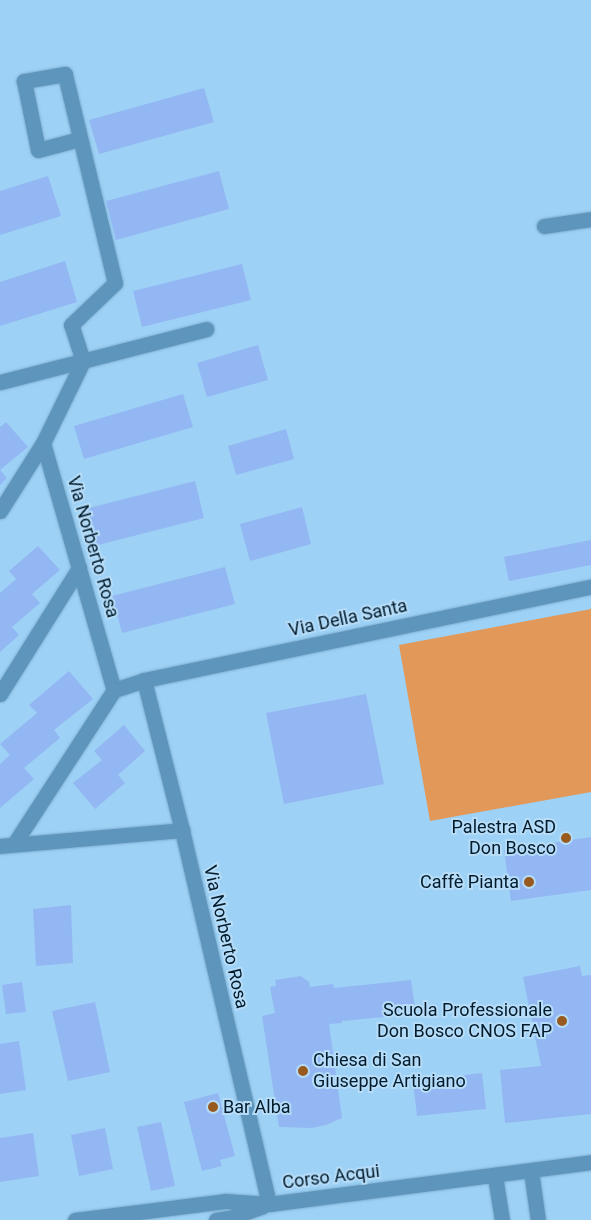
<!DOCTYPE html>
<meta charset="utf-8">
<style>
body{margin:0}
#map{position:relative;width:591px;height:1220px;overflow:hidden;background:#9dd1f6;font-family:Roboto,sans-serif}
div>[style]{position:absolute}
.green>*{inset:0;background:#e29858}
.building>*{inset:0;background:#93b7f2}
.roads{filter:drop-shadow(0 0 1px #7eadce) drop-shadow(0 0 1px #7eadce)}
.minor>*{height:15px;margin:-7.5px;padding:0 7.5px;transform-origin:7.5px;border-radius:7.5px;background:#5d95bc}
.dots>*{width:14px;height:14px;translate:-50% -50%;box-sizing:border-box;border:2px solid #b6dcf8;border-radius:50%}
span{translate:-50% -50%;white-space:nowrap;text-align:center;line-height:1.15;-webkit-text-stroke:4px #b6dcf8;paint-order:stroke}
.street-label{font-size:18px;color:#011b2c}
.poi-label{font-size:18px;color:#011b2c}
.right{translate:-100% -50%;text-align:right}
.left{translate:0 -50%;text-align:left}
</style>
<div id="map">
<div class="green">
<i style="clip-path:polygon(591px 609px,591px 792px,430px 821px,399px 645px)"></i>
</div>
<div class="building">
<i style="clip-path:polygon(204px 88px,214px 122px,99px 154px,89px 120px)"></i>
<i style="clip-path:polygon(219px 171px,229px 209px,116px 240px,106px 201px)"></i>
<i style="clip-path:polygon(48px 176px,61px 216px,0 235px,0 191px)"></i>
<i style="clip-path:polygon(65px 261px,77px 302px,0 326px,0 282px)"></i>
<i style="clip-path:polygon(242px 264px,251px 300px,142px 327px,133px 291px)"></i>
<i style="clip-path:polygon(258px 345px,268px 380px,207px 397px,197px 363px)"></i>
<i style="clip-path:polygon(183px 394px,193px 427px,84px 459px,74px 426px)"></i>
<i style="clip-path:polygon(6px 422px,28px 447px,0 470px,0 427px)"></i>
<i style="clip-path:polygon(286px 429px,294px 459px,236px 475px,228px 446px)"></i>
<i style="clip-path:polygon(0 470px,7px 478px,0 485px)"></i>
<i style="clip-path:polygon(195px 481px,204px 518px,94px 546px,85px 509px)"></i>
<i style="clip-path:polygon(302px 507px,311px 544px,250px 561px,240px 524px)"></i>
<i style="clip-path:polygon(591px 540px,591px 565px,509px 581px,504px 557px)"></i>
<i style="clip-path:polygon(38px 546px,60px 570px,32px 594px,40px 603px,12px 627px,19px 635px,0 652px,0 593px,16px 579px,9px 571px)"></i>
<i style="clip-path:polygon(225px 567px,235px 604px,122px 633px,112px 596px)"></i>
<i style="clip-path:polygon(69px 671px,93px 699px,54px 730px,60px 738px,24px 768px,34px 779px,0 808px,0 764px,10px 755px,0 744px,37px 713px,29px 705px)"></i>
<i style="clip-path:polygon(366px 694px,384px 784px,284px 804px,266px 713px)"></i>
<i style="clip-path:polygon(124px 725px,145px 751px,118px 775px,125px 783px,95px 809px,73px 783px,102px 760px,94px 751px)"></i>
<i style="clip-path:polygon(591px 837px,591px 890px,511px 901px,504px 850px)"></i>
<i style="clip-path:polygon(71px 905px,73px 963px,36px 966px,33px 909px)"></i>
<i style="clip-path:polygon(580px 966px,582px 976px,591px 975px,591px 1114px,505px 1123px,500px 1070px,541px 1066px,523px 977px)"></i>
<i style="clip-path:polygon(301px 976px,309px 982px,310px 987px,333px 984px,334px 988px,411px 980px,416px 1014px,342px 1021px,342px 1023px,329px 1024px,342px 1118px,326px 1125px,312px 1128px,279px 1127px,262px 1016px,275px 1013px,270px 987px,276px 986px,275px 980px)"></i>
<i style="clip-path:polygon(22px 982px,26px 1012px,6px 1014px,2px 985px)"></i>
<i style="clip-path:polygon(95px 1002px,110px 1072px,68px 1081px,52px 1011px)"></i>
<i style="clip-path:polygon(19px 1041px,26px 1090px,0 1094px,0 1044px)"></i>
<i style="clip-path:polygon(482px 1073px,486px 1109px,417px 1116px,413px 1081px)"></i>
<i style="clip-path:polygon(218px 1093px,235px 1156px,220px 1160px,222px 1166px,202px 1171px,184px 1102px)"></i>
<i style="clip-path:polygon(161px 1122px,175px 1186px,151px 1191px,137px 1127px)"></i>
<i style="clip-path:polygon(105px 1128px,113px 1169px,79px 1176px,71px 1135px)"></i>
<i style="clip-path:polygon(33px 1133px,39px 1176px,0 1182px,0 1138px)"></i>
</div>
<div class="roads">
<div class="minor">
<i style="left:544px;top:226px;width:48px;rotate:-8.5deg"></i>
<i style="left:0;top:382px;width:213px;rotate:-14.4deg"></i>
<i style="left:43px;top:443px;width:257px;rotate:74deg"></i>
<i style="left:0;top:511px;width:80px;rotate:-57.7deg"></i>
<i style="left:43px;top:443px;width:91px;rotate:-64deg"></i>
<i style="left:83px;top:361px;width:38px;rotate:-108deg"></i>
<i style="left:71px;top:325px;width:61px;rotate:-43.7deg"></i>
<i style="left:115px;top:283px;width:215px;rotate:-103.5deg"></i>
<i style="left:65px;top:74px;width:42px;rotate:170.3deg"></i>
<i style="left:24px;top:81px;width:70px;rotate:78.5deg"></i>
<i style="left:38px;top:150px;width:43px;rotate:-14.7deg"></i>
<i style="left:144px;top:680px;width:155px;rotate:75.8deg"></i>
<i style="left:182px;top:830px;width:384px;rotate:76.9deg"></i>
<i style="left:114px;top:690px;width:32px;rotate:-18deg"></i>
<i style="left:144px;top:680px;width:457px;rotate:-11.8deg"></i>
<i style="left:0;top:694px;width:149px;rotate:-57.9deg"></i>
<i style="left:14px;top:844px;width:184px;rotate:-57deg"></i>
<i style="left:0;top:846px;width:183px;rotate:-5deg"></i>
<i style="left:531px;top:1171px;width:49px;rotate:81.9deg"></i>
<i style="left:495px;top:1176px;width:45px;rotate:81deg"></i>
<i style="left:75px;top:1220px;width:151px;rotate:-7.2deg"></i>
<i style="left:225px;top:1201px;width:44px;rotate:3.9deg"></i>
<i style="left:269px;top:1204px;width:325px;rotate:-7.4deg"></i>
<i style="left:216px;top:1220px;width:13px;rotate:-9deg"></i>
<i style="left:229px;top:1218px;width:36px;rotate:-19deg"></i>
</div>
</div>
<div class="dots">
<i style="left:566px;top:838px;background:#985a1f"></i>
<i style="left:529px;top:882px;background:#985a1f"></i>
<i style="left:562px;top:1021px;background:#985a1f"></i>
<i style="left:303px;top:1071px;background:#985a1f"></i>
<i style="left:213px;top:1107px;background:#985a1f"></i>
</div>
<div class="street-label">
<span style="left:93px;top:547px;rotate:74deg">Via Norberto Rosa</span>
<span style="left:348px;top:618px;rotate:-12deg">Via Della Santa</span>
<span style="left:226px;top:937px;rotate:77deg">Via Norberto Rosa</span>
<span style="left:331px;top:1177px;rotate:-7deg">Corso Acqui</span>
</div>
<div class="poi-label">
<span class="right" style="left:556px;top:838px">Palestra ASD<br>Don Bosco</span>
<span class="right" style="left:519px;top:882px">Caffè Pianta</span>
<span class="right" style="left:552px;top:1021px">Scuola Professionale<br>Don Bosco CNOS FAP</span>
<span class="left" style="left:313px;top:1071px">Chiesa di San<br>Giuseppe Artigiano</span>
<span class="left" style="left:223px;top:1107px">Bar Alba</span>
</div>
</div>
